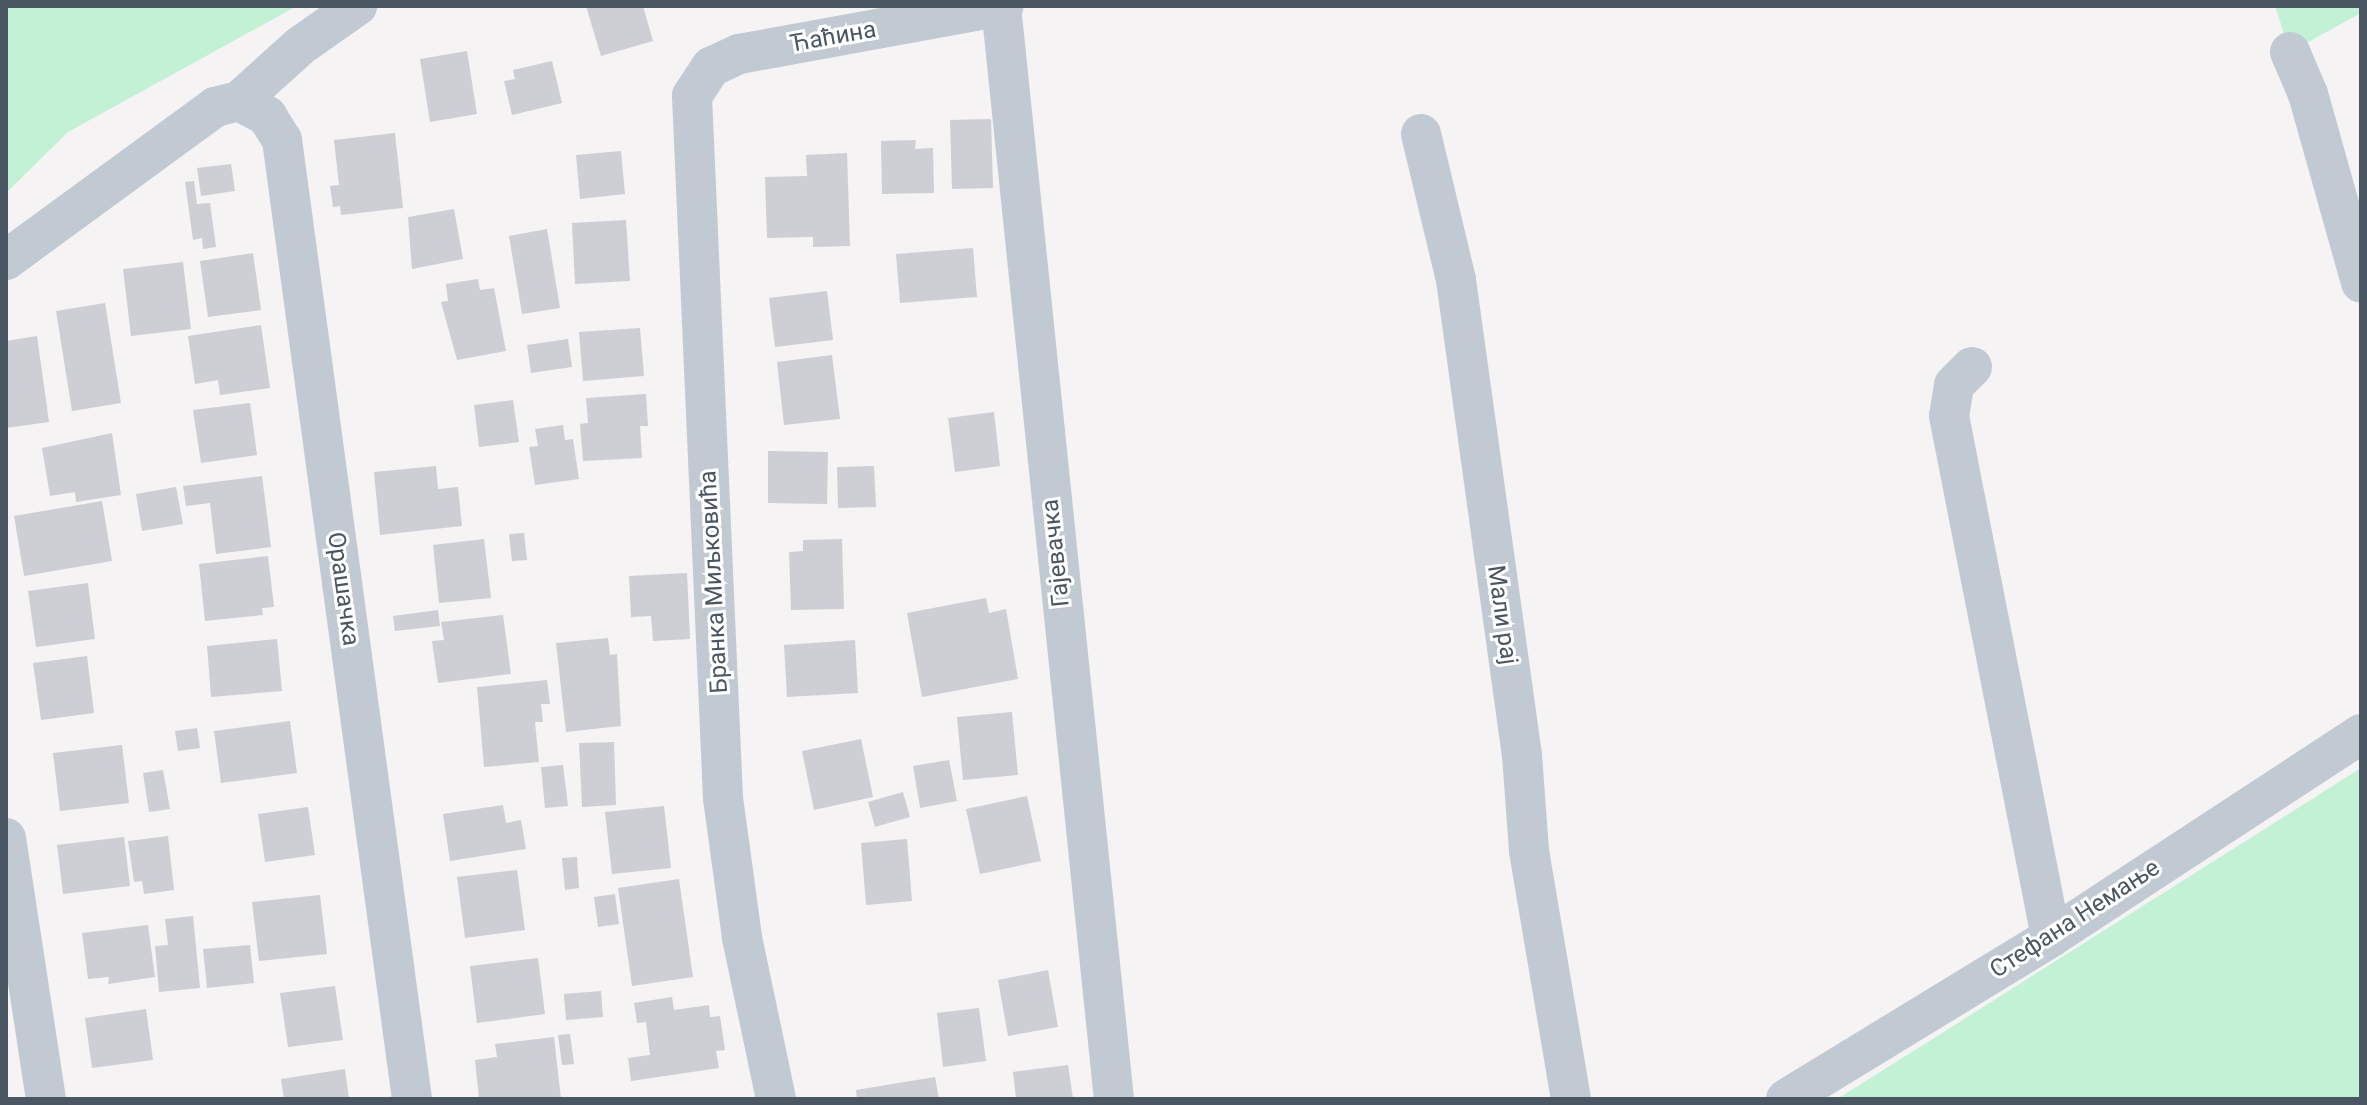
<!DOCTYPE html>
<meta charset="utf-8">
<style>
body{margin:0}
#map{position:relative;width:2367px;height:1105px;overflow:hidden;background:#f5f3f3;font-family:Roboto,sans-serif}
div>[style]{position:absolute}
.green>*{inset:0;background:#c3f1d5}
.building>*{inset:0;background:#cdcfd5}
.minor>*{height:40px;margin:-20px;padding:0 20px;transform-origin:20px;border-radius:20px;background:#c1cad2}
span{translate:-50% -50%;white-space:nowrap;text-align:center;line-height:1.15;-webkit-text-stroke:6px #fff;paint-order:stroke}
.street-label{font-size:24px;color:#4a5661}
.frame{position:absolute;inset:0;border:8px solid #4a5661;pointer-events:none}
</style>
<div id="map">
<div class="green">
<i style="clip-path:polygon(6px 6px,297px 6px,68px 132px,6px 193px)"></i>
<i style="clip-path:polygon(2275px 6px,2361px 6px,2361px 13px,2290px 52px)"></i>
<i style="clip-path:polygon(2361px 768px,2361px 1099px,1837px 1099px,1912px 1052px)"></i>
</div>
<div class="building">
<i style="clip-path:polygon(586px 6px,643px 6px,653px 41px,601px 56px)"></i>
<i style="clip-path:polygon(467px 51px,477px 114px,430px 122px,420px 59px)"></i>
<i style="clip-path:polygon(552px 61px,562px 103px,512px 115px,504px 81px,515px 79px,513px 70px)"></i>
<i style="clip-path:polygon(991px 119px,993px 188px,952px 189px,950px 120px)"></i>
<i style="clip-path:polygon(395px 133px,403px 208px,341px 215px,340px 206px,333px 207px,330px 186px,339px 185px,334px 140px)"></i>
<i style="clip-path:polygon(916px 140px,915px 149px,933px 148px,934px 193px,882px 194px,881px 141px)"></i>
<i style="clip-path:polygon(621px 151px,625px 194px,580px 199px,576px 155px)"></i>
<i style="clip-path:polygon(847px 153px,850px 246px,813px 247px,813px 237px,767px 238px,765px 177px,807px 176px,806px 155px)"></i>
<i style="clip-path:polygon(231px 164px,235px 191px,201px 196px,197px 168px)"></i>
<i style="clip-path:polygon(194px 181px,197px 204px,210px 203px,216px 247px,203px 249px,202px 238px,193px 240px,185px 182px)"></i>
<i style="clip-path:polygon(454px 209px,463px 259px,412px 269px,408px 217px)"></i>
<i style="clip-path:polygon(626px 220px,630px 281px,575px 284px,572px 223px)"></i>
<i style="clip-path:polygon(547px 229px,560px 308px,522px 314px,509px 236px)"></i>
<i style="clip-path:polygon(973px 248px,977px 297px,900px 303px,896px 254px)"></i>
<i style="clip-path:polygon(253px 253px,261px 310px,208px 317px,200px 261px)"></i>
<i style="clip-path:polygon(183px 262px,191px 329px,131px 336px,123px 269px)"></i>
<i style="clip-path:polygon(478px 279px,480px 290px,494px 288px,506px 351px,457px 360px,441px 302px,448px 301px,446px 284px)"></i>
<i style="clip-path:polygon(827px 291px,833px 340px,775px 347px,769px 298px)"></i>
<i style="clip-path:polygon(105px 303px,121px 403px,72px 411px,56px 311px)"></i>
<i style="clip-path:polygon(261px 325px,270px 388px,220px 395px,218px 380px,195px 384px,188px 336px)"></i>
<i style="clip-path:polygon(640px 328px,644px 376px,583px 381px,579px 332px)"></i>
<i style="clip-path:polygon(37px 336px,49px 422px,6px 428px,6px 341px)"></i>
<i style="clip-path:polygon(568px 339px,572px 367px,531px 373px,527px 345px)"></i>
<i style="clip-path:polygon(832px 355px,840px 419px,784px 425px,777px 362px)"></i>
<i style="clip-path:polygon(646px 394px,648px 426px,640px 426px,642px 458px,583px 461px,580px 424px,588px 423px,586px 398px)"></i>
<i style="clip-path:polygon(513px 400px,519px 442px,479px 447px,474px 405px)"></i>
<i style="clip-path:polygon(250px 403px,257px 455px,201px 463px,193px 410px)"></i>
<i style="clip-path:polygon(994px 412px,1000px 466px,955px 472px,948px 418px)"></i>
<i style="clip-path:polygon(563px 425px,565px 440px,573px 439px,579px 479px,535px 485px,529px 447px,538px 446px,535px 429px)"></i>
<i style="clip-path:polygon(112px 433px,121px 495px,76px 502px,75px 492px,50px 496px,42px 448px)"></i>
<i style="clip-path:polygon(768px 451px,828px 452px,827px 504px,768px 503px)"></i>
<i style="clip-path:polygon(436px 466px,438px 489px,458px 487px,462px 526px,380px 535px,374px 472px)"></i>
<i style="clip-path:polygon(874px 466px,876px 507px,838px 508px,837px 467px)"></i>
<i style="clip-path:polygon(262px 476px,271px 547px,216px 554px,210px 503px,186px 506px,183px 486px)"></i>
<i style="clip-path:polygon(176px 487px,183px 524px,142px 531px,136px 494px)"></i>
<i style="clip-path:polygon(102px 501px,112px 561px,24px 576px,14px 516px)"></i>
<i style="clip-path:polygon(524px 533px,527px 560px,512px 561px,509px 534px)"></i>
<i style="clip-path:polygon(484px 539px,491px 598px,439px 603px,433px 545px)"></i>
<i style="clip-path:polygon(842px 539px,844px 609px,791px 610px,789px 552px,803px 551px,803px 540px)"></i>
<i style="clip-path:polygon(268px 556px,274px 607px,262px 608px,263px 615px,205px 621px,199px 564px)"></i>
<i style="clip-path:polygon(687px 573px,690px 639px,653px 641px,651px 616px,631px 617px,629px 576px)"></i>
<i style="clip-path:polygon(88px 583px,95px 639px,36px 647px,28px 591px)"></i>
<i style="clip-path:polygon(986px 598px,989px 613px,1006px 609px,1018px 679px,922px 697px,907px 613px)"></i>
<i style="clip-path:polygon(438px 610px,440px 626px,395px 631px,393px 616px)"></i>
<i style="clip-path:polygon(503px 615px,511px 674px,438px 683px,432px 641px,444px 640px,441px 622px)"></i>
<i style="clip-path:polygon(608px 638px,610px 655px,617px 654px,621px 726px,566px 732px,556px 643px)"></i>
<i style="clip-path:polygon(277px 639px,282px 691px,211px 697px,207px 646px)"></i>
<i style="clip-path:polygon(855px 640px,858px 693px,787px 697px,784px 645px)"></i>
<i style="clip-path:polygon(87px 656px,94px 713px,41px 720px,33px 663px)"></i>
<i style="clip-path:polygon(547px 680px,550px 704px,541px 704px,543px 722px,535px 722px,539px 762px,484px 767px,477px 687px)"></i>
<i style="clip-path:polygon(1012px 712px,1018px 775px,963px 780px,957px 717px)"></i>
<i style="clip-path:polygon(290px 721px,297px 773px,221px 783px,214px 731px)"></i>
<i style="clip-path:polygon(197px 728px,200px 748px,178px 751px,175px 731px)"></i>
<i style="clip-path:polygon(861px 739px,873px 797px,814px 810px,802px 751px)"></i>
<i style="clip-path:polygon(614px 742px,616px 805px,582px 807px,579px 743px)"></i>
<i style="clip-path:polygon(122px 745px,129px 803px,60px 811px,53px 753px)"></i>
<i style="clip-path:polygon(949px 760px,957px 801px,920px 808px,913px 766px)"></i>
<i style="clip-path:polygon(563px 765px,568px 806px,545px 808px,541px 767px)"></i>
<i style="clip-path:polygon(163px 770px,170px 809px,149px 812px,143px 773px)"></i>
<i style="clip-path:polygon(903px 792px,910px 817px,875px 827px,868px 802px)"></i>
<i style="clip-path:polygon(1027px 796px,1041px 861px,980px 874px,966px 809px)"></i>
<i style="clip-path:polygon(503px 805px,506px 823px,521px 820px,526px 849px,450px 861px,443px 814px)"></i>
<i style="clip-path:polygon(664px 806px,671px 868px,612px 874px,605px 812px)"></i>
<i style="clip-path:polygon(308px 807px,315px 855px,265px 862px,258px 814px)"></i>
<i style="clip-path:polygon(168px 836px,174px 890px,144px 894px,142px 881px,134px 882px,128px 841px)"></i>
<i style="clip-path:polygon(124px 837px,130px 886px,63px 894px,57px 845px)"></i>
<i style="clip-path:polygon(907px 839px,912px 901px,866px 905px,861px 843px)"></i>
<i style="clip-path:polygon(577px 857px,579px 888px,565px 890px,562px 858px)"></i>
<i style="clip-path:polygon(517px 870px,525px 930px,465px 938px,457px 877px)"></i>
<i style="clip-path:polygon(679px 879px,693px 977px,632px 986px,618px 888px)"></i>
<i style="clip-path:polygon(615px 894px,619px 924px,598px 927px,594px 897px)"></i>
<i style="clip-path:polygon(320px 895px,327px 954px,259px 961px,252px 902px)"></i>
<i style="clip-path:polygon(193px 916px,200px 988px,159px 992px,155px 946px,168px 945px,165px 919px)"></i>
<i style="clip-path:polygon(148px 925px,155px 977px,108px 984px,109px 977px,88px 979px,82px 933px)"></i>
<i style="clip-path:polygon(250px 945px,254px 983px,207px 988px,203px 949px)"></i>
<i style="clip-path:polygon(538px 958px,545px 1014px,477px 1023px,470px 966px)"></i>
<i style="clip-path:polygon(1048px 970px,1058px 1027px,1008px 1036px,998px 980px)"></i>
<i style="clip-path:polygon(335px 986px,343px 1040px,288px 1047px,280px 993px)"></i>
<i style="clip-path:polygon(601px 991px,603px 1017px,566px 1020px,564px 994px)"></i>
<i style="clip-path:polygon(672px 997px,674px 1010px,709px 1005px,710px 1017px,720px 1016px,725px 1050px,716px 1051px,719px 1068px,631px 1081px,628px 1058px,650px 1055px,646px 1022px,637px 1023px,634px 1003px)"></i>
<i style="clip-path:polygon(979px 1008px,986px 1061px,943px 1067px,937px 1013px)"></i>
<i style="clip-path:polygon(146px 1009px,153px 1060px,92px 1068px,85px 1018px)"></i>
<i style="clip-path:polygon(570px 1034px,574px 1064px,562px 1065px,558px 1035px)"></i>
<i style="clip-path:polygon(554px 1037px,561px 1099px,479px 1099px,475px 1060px,497px 1057px,495px 1044px)"></i>
<i style="clip-path:polygon(1068px 1065px,1073px 1099px,1016px 1099px,1013px 1072px)"></i>
<i style="clip-path:polygon(345px 1069px,349px 1099px,284px 1099px,281px 1079px)"></i>
<i style="clip-path:polygon(935px 1077px,939px 1099px,857px 1099px,856px 1090px)"></i>
</div>
<div class="minor">
<i style="left:1001px;top:6px;width:1099px;rotate:84.1deg"></i>
<i style="left:2290px;top:52px;width:46px;rotate:66.8deg"></i>
<i style="left:2308px;top:94px;width:196px;rotate:74.3deg"></i>
<i style="left:239px;top:101px;width:32px;rotate:28deg"></i>
<i style="left:267px;top:116px;width:28px;rotate:58deg"></i>
<i style="left:282px;top:140px;width:968px;rotate:82.28deg"></i>
<i style="left:1421px;top:134px;width:150px;rotate:76.5deg"></i>
<i style="left:1456px;top:280px;width:480px;rotate:82.1deg"></i>
<i style="left:1522px;top:755px;width:96px;rotate:85.8deg"></i>
<i style="left:1529px;top:851px;width:252px;rotate:80.4deg"></i>
<i style="left:6px;top:260px;width:259px;rotate:-36.2deg"></i>
<i style="left:215px;top:107px;width:25px;rotate:-14deg"></i>
<i style="left:239px;top:101px;width:82px;rotate:-42deg"></i>
<i style="left:300px;top:46px;width:70px;rotate:-35.1deg"></i>
<i style="left:1972px;top:367px;width:25px;rotate:135deg"></i>
<i style="left:1954px;top:385px;width:31px;rotate:99deg"></i>
<i style="left:1949px;top:416px;width:531px;rotate:78.92deg"></i>
<i style="left:6px;top:838px;width:264px;rotate:81.3deg"></i>
<i style="left:776px;top:1099px;width:166px;rotate:-101.9deg"></i>
<i style="left:742px;top:937px;width:140px;rotate:-97.8deg"></i>
<i style="left:723px;top:798px;width:703px;rotate:-92.53deg"></i>
<i style="left:692px;top:96px;width:35px;rotate:-57deg"></i>
<i style="left:711px;top:67px;width:31px;rotate:-25deg"></i>
<i style="left:739px;top:54px;width:269px;rotate:-10.3deg"></i>
<i style="left:1786px;top:1099px;width:311px;rotate:-31.4deg"></i>
<i style="left:2051px;top:937px;width:371px;rotate:-33.2deg"></i>
</div>
<div class="street-label">
<span style="left:833px;top:37px;rotate:-10deg">Ћаћина</span>
<span style="left:1056px;top:553px;rotate:-96deg">Гајевачка</span>
<span style="left:714px;top:582px;rotate:-93deg">Бранка Миљковића</span>
<span style="left:343px;top:589px;rotate:82deg">Орашачка</span>
<span style="left:1502px;top:615px;rotate:82deg">Мали рај</span>
<span style="left:2075px;top:919px;rotate:-33deg">Стефана Немање</span>
</div>
<div class="frame"></div>
</div>
